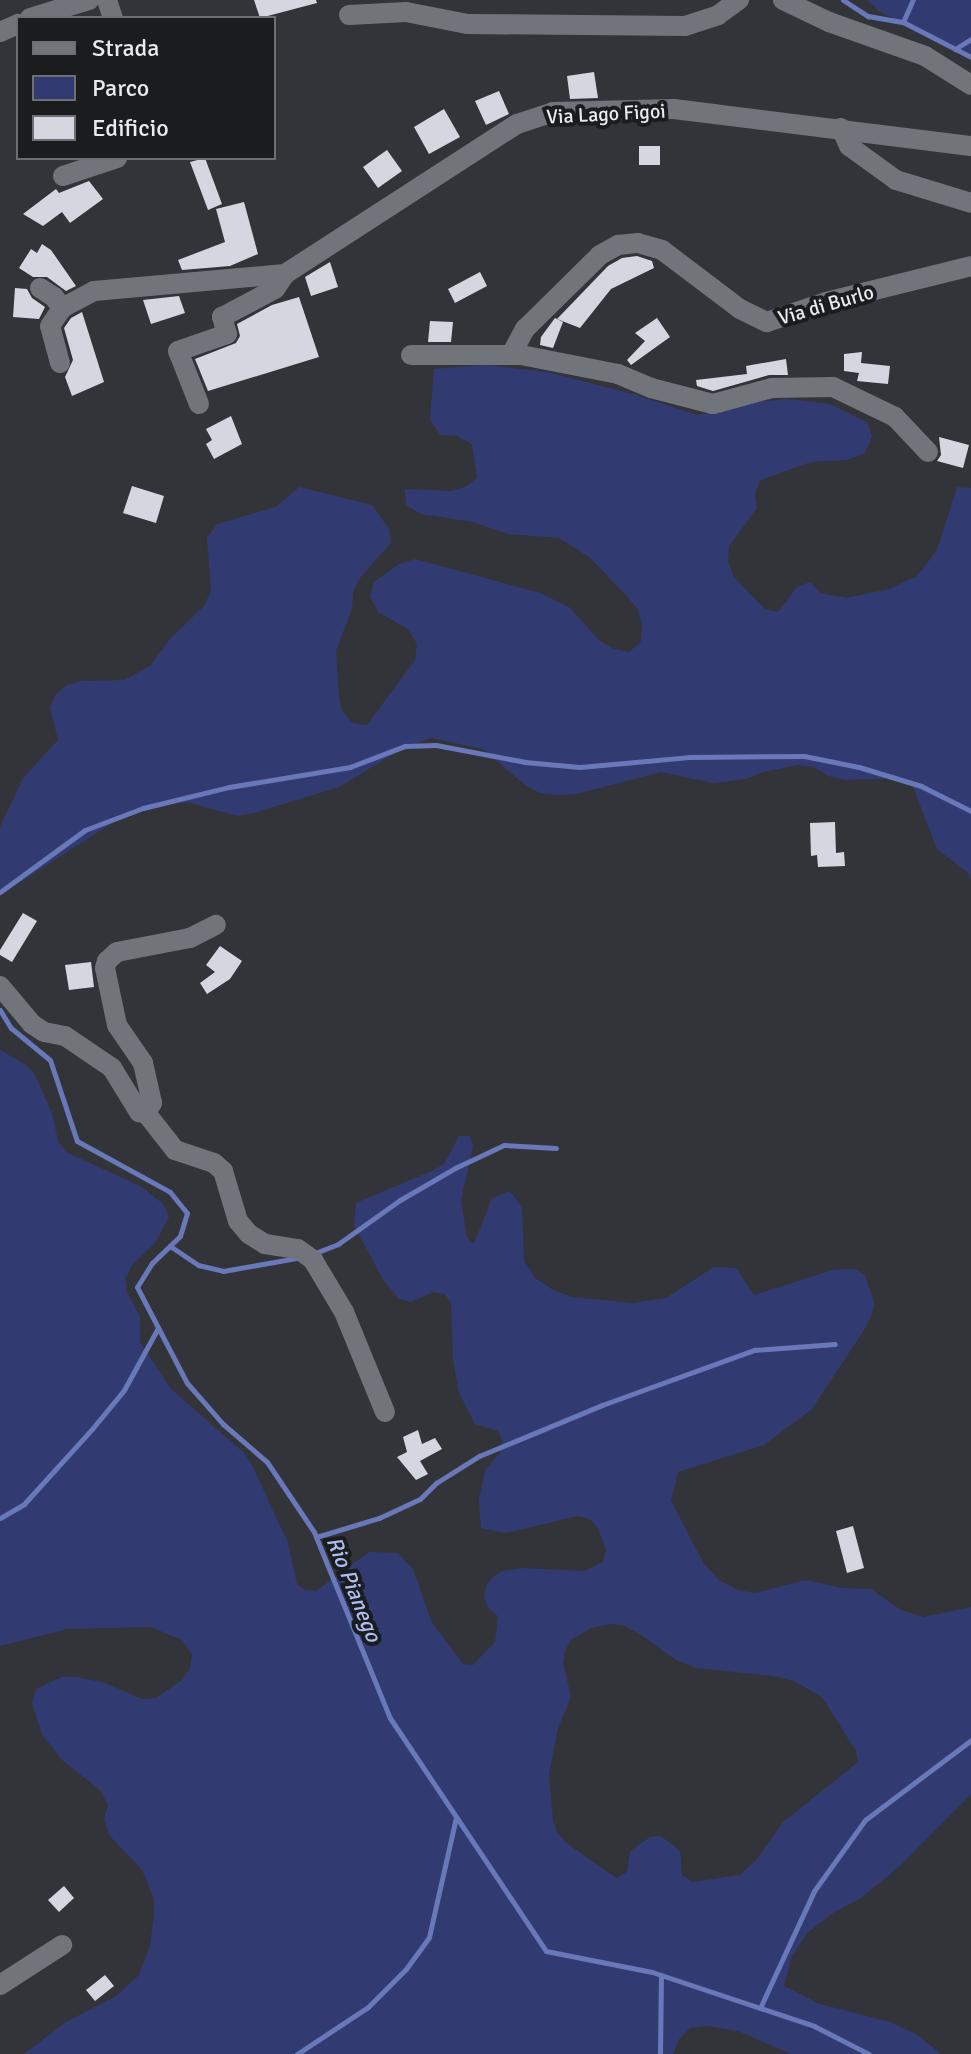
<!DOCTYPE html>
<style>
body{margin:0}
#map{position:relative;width:971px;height:2054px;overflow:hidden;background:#32343a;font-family:Signika,sans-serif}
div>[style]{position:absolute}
.green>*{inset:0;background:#313b71}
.stream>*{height:5px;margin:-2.5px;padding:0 2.5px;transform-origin:2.5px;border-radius:2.5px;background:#6878b9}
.building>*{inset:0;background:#d4d7df}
.minor>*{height:20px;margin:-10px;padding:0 10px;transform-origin:10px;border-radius:10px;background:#72747b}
span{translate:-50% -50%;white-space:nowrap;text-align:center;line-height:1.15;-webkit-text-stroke:8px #1b1c1e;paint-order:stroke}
.street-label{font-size:20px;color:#eaebef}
.water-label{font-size:22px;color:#adbcf2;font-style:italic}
.legend{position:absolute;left:16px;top:16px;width:260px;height:144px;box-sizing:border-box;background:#1b1c1e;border:2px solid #6e6f72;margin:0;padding:10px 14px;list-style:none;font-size:24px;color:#eaebef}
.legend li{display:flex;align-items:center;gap:16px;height:40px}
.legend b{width:40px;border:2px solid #6e6f72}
</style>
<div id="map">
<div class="green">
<i style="clip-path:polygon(867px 0,971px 0,971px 59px,961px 49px,880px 12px)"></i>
<i style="clip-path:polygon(485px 365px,547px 372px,633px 394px,697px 415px,756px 402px,787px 399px,830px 404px,868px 423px,872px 437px,865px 453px,847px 460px,811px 462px,760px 480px,755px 494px,757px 508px,729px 546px,728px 562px,734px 577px,765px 609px,778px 612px,797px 587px,810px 582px,820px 593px,847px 598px,889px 589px,917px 576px,937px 550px,957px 487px,971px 488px,971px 879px,967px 872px,937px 849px,913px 787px,897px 778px,845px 780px,828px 776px,814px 767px,798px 765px,763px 772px,746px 779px,713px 783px,661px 772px,576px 794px,559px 795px,540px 793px,525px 785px,483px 749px,431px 738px,400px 750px,339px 787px,254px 813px,237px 816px,187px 802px,134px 809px,0 895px,0 827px,23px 778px,58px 740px,50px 708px,56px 694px,67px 685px,82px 681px,124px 680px,150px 666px,169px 640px,204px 606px,211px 591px,207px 538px,217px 524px,276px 507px,299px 487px,372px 505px,389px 529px,391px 543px,359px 579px,353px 593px,352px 608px,336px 651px,339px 696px,342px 710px,352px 723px,367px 725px,415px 660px,417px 644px,408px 629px,378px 612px,370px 596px,374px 582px,399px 564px,415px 559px,540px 593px,569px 607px,600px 641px,614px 649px,629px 652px,641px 642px,642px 625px,638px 610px,627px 596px,589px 557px,559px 538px,508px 534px,473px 522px,421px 514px,406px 505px,405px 489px,451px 491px,465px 487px,477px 478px,472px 444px,457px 436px,440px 435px,430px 420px,434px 369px)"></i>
<i style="clip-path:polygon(evenodd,0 1050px,26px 1065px,35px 1075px,52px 1113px,58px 1141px,66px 1152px,142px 1187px,163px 1204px,169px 1217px,155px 1243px,133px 1264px,125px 1278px,127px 1292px,140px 1317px,140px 1342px,170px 1388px,244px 1453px,252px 1465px,288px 1543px,297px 1584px,305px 1590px,316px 1591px,369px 1552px,398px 1553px,413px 1569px,431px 1621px,463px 1664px,473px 1665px,495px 1642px,498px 1616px,488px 1608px,484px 1597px,486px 1586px,493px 1577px,502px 1571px,524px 1568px,584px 1571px,603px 1562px,606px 1550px,598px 1528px,590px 1519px,578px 1516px,506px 1533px,481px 1528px,479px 1500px,485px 1470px,500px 1453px,503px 1442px,498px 1431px,475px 1424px,459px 1393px,453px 1360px,451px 1304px,445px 1294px,433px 1292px,411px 1302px,399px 1299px,384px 1281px,354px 1226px,356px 1203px,434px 1170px,444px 1164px,459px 1136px,470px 1136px,473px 1146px,461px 1200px,467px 1238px,474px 1244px,492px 1198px,510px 1191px,522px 1208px,524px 1261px,535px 1278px,553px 1290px,572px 1297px,632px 1303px,666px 1298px,714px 1267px,736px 1268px,754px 1295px,833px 1270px,854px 1269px,864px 1274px,875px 1304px,868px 1324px,812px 1409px,764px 1445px,678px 1472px,671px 1501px,704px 1564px,719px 1580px,738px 1590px,755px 1593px,805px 1580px,842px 1588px,871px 1589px,901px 1610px,924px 1617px,971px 1607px,971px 1794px,900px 1866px,861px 1898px,833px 1913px,807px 1933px,791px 1958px,784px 1986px,820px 2004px,890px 2022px,916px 2034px,941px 2054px,791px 2054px,738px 2031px,706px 2026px,690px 2028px,679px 2039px,673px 2054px,24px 2054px,66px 2022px,116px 1996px,139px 1975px,150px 1946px,154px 1915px,154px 1899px,142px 1870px,109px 1835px,104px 1819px,108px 1805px,100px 1790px,62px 1760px,42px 1734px,32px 1703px,36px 1689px,62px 1677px,77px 1677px,105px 1683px,142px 1699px,156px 1698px,181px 1681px,190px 1669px,192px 1654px,182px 1640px,151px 1627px,67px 1629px,0 1646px,0 1050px,611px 1624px,623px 1625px,640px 1634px,676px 1660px,696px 1668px,773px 1676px,794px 1681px,822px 1697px,856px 1751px,858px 1762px,783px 1822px,757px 1859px,740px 1875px,692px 1882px,682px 1875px,680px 1851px,661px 1836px,650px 1837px,630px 1851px,627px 1872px,616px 1878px,565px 1842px,557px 1832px,553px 1821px,549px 1774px,558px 1728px,571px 1697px,563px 1662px,565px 1651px,571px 1640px,591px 1628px,611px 1624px)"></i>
</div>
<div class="stream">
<i style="left:843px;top:0;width:30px;rotate:33deg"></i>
<i style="left:868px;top:16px;width:36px;rotate:10deg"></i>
<i style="left:903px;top:22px;width:76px;rotate:27.2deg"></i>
<i style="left:903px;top:22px;width:24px;rotate:-66deg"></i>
<i style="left:955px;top:49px;width:19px;rotate:-32deg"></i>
<i style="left:0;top:892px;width:105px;rotate:-36.1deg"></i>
<i style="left:85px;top:830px;width:62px;rotate:-20.8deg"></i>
<i style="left:143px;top:808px;width:89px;rotate:-13.7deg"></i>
<i style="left:229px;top:787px;width:123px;rotate:-9.4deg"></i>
<i style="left:350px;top:767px;width:59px;rotate:-20.9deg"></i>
<i style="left:405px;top:746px;width:31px;rotate:-2deg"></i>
<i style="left:436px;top:745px;width:91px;rotate:10.8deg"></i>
<i style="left:525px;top:762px;width:55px;rotate:5.2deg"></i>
<i style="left:580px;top:767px;width:109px;rotate:-5.2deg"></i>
<i style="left:689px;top:757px;width:115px;rotate:-0.5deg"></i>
<i style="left:804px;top:756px;width:56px;rotate:11.3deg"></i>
<i style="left:859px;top:767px;width:65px;rotate:17deg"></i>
<i style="left:921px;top:786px;width:56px;rotate:26.6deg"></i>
<i style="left:0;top:1010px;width:21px;rotate:59deg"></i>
<i style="left:11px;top:1028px;width:50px;rotate:39.4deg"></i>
<i style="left:50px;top:1060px;width:85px;rotate:71.6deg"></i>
<i style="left:77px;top:1141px;width:106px;rotate:28.7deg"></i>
<i style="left:170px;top:1192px;width:27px;rotate:51deg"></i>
<i style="left:187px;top:1213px;width:24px;rotate:107deg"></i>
<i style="left:180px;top:1236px;width:39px;rotate:136deg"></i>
<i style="left:152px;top:1263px;width:28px;rotate:122deg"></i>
<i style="left:137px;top:1287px;width:108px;rotate:62.5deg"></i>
<i style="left:187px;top:1383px;width:55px;rotate:48.7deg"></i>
<i style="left:223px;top:1424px;width:58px;rotate:40.8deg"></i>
<i style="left:267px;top:1462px;width:84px;rotate:56.1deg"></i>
<i style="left:314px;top:1532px;width:201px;rotate:67.8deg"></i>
<i style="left:390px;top:1718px;width:280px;rotate:56.2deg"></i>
<i style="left:546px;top:1951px;width:108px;rotate:11.2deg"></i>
<i style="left:652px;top:1972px;width:171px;rotate:18.4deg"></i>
<i style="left:814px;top:2026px;width:62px;rotate:27deg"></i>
<i style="left:170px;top:1246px;width:34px;rotate:34deg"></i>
<i style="left:198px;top:1265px;width:26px;rotate:13deg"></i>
<i style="left:223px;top:1271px;width:80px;rotate:-10deg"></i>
<i style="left:315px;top:1253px;width:25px;rotate:-21deg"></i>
<i style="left:338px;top:1244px;width:76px;rotate:-35.4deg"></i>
<i style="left:400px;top:1200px;width:64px;rotate:-30.2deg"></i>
<i style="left:455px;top:1168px;width:54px;rotate:-25.1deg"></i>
<i style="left:504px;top:1145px;width:52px;rotate:3.3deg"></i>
<i style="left:0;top:1518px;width:28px;rotate:-30deg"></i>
<i style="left:24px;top:1504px;width:101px;rotate:-47.8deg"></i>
<i style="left:92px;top:1429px;width:50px;rotate:-50.6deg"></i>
<i style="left:124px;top:1390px;width:71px;rotate:-61.3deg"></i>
<i style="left:316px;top:1537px;width:66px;rotate:-16.8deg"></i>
<i style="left:379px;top:1518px;width:45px;rotate:-24.9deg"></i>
<i style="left:420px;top:1499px;width:23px;rotate:-45deg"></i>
<i style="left:436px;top:1483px;width:51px;rotate:-32.1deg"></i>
<i style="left:479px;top:1456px;width:133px;rotate:-22.5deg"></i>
<i style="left:602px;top:1405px;width:162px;rotate:-19.9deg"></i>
<i style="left:754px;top:1350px;width:81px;rotate:-4.2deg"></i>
<i style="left:760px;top:2008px;width:129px;rotate:-65.2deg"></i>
<i style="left:814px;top:1891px;width:87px;rotate:-54.3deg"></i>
<i style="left:865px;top:1820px;width:133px;rotate:-37deg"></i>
<i style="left:297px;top:2054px;width:85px;rotate:-33.5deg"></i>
<i style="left:368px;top:2007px;width:54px;rotate:-45deg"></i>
<i style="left:406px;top:1969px;width:39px;rotate:-54deg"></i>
<i style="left:429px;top:1937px;width:123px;rotate:-77.3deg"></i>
<i style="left:660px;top:2054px;width:79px;rotate:-89.3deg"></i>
</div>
<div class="building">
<i style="clip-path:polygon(254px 0,316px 0,317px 3px,260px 18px)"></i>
<i style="clip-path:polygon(594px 72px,598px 98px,570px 99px,567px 76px)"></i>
<i style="clip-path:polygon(499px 91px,509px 114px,486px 125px,475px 101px)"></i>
<i style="clip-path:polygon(444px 109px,460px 137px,429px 154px,414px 127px)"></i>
<i style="clip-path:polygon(639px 146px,660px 146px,660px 165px,639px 165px)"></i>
<i style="clip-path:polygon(387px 150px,402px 171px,378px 188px,363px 167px)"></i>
<i style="clip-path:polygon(205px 158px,222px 204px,208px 210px,190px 162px)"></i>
<i style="clip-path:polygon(89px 181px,103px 199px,70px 223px,62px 212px,43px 226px,23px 214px,56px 189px,59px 193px)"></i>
<i style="clip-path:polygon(244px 202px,258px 254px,230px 266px,182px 270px,178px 260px,225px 242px,216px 209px)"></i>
<i style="clip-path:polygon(42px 244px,51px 250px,76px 286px,66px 291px,47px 277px,33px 277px,19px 268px,31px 249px,37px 253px)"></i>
<i style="clip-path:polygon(637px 256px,652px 261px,654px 268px,611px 289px,580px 328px,557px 319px,608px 266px,622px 258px)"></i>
<i style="clip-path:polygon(330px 262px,338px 287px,311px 296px,305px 277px)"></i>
<i style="clip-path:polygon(480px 272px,487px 286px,455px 303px,448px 289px)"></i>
<i style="clip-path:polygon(15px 288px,27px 289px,32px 298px,45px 307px,39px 319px,13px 317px)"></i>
<i style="clip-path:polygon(179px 296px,185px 313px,151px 324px,143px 300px)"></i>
<i style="clip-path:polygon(299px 297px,319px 357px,208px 391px,195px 359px,236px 343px,240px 336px,237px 324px,272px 305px)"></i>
<i style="clip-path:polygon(82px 312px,104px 382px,72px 396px,65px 377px,73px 360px,64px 328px,71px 318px)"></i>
<i style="clip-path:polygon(555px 318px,563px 322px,553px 348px,540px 345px,541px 337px)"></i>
<i style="clip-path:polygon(657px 318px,670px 337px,631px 365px,627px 360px,645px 341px,635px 333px)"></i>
<i style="clip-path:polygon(430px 321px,453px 322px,451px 342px,428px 342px)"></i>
<i style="clip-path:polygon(862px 352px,861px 363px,890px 366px,888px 384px,857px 381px,859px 373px,844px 371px,844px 354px)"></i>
<i style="clip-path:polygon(786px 359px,788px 375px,769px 375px,713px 391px,697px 386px,696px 380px,747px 374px,746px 366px)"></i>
<i style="clip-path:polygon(231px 416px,242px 444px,214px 459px,206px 444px,212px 440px,206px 429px)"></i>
<i style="clip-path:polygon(939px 437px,969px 445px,963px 468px,937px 461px,941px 455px)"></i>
<i style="clip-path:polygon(132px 486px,164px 496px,156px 523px,123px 513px)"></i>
<i style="clip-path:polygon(835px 822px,836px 853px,844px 852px,845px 866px,818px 867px,817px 855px,811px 856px,810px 823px)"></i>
<i style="clip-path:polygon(23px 913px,37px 921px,12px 962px,0 955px,0 950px)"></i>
<i style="clip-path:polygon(220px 946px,242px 961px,230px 979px,207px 994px,200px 983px,215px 972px,206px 965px)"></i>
<i style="clip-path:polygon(91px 962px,94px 987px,69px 990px,65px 965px)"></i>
<i style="clip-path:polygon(418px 1430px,422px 1444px,435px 1438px,442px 1449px,420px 1461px,428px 1474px,416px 1480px,397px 1457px,407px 1452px,403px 1437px)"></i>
<i style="clip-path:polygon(853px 1526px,864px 1568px,847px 1573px,836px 1531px)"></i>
<i style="clip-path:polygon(64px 1886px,74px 1898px,59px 1912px,48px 1900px)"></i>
<i style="clip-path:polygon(105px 1975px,114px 1986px,95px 2001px,86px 1990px)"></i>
</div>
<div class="minor">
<i style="left:107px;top:0;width:19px;rotate:72deg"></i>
<i style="left:783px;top:0;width:51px;rotate:25.6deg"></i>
<i style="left:829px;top:22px;width:102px;rotate:19.5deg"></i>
<i style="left:925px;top:56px;width:54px;rotate:32.2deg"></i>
<i style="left:349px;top:15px;width:57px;rotate:-3deg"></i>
<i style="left:406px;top:12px;width:62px;rotate:11.1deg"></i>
<i style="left:467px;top:24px;width:218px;rotate:0.5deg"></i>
<i style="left:685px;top:26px;width:35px;rotate:-18deg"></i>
<i style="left:718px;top:15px;width:26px;rotate:-36deg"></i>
<i style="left:30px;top:18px;width:62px;rotate:-17deg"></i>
<i style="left:0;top:32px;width:20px;rotate:-24deg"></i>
<i style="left:841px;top:128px;width:20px;rotate:66deg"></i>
<i style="left:849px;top:146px;width:58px;rotate:35.9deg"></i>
<i style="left:896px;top:180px;width:78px;rotate:17deg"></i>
<i style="left:63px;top:176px;width:57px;rotate:-18.4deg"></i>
<i style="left:40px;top:288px;width:17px;rotate:33deg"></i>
<i style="left:54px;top:297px;width:14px;rotate:54deg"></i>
<i style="left:411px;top:355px;width:110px"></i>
<i style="left:521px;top:355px;width:99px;rotate:11.1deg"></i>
<i style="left:618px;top:374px;width:36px;rotate:23deg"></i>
<i style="left:651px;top:388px;width:64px;rotate:14.5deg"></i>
<i style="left:713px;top:404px;width:61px;rotate:-15.2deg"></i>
<i style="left:772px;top:388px;width:61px;rotate:-0.9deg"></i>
<i style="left:833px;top:387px;width:69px;rotate:25.8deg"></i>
<i style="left:895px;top:417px;width:48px;rotate:46.7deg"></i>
<i style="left:511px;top:355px;width:30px;rotate:-62deg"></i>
<i style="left:525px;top:329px;width:105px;rotate:-44.6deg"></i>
<i style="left:600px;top:255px;width:21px;rotate:-29deg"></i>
<i style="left:618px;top:245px;width:20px;rotate:-6deg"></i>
<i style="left:638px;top:243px;width:25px;rotate:16deg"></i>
<i style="left:662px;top:250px;width:98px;rotate:37.1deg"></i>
<i style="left:740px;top:309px;width:30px;rotate:26deg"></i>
<i style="left:767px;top:322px;width:62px;rotate:-18.7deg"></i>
<i style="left:826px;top:302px;width:149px;rotate:-13.9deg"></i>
<i style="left:60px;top:363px;width:38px;rotate:-105deg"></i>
<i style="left:50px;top:326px;width:22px;rotate:-56deg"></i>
<i style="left:62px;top:308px;width:36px;rotate:-28deg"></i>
<i style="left:94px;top:291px;width:192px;rotate:-5.1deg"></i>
<i style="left:285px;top:274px;width:276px;rotate:-32.9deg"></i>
<i style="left:517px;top:124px;width:38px;rotate:-18deg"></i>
<i style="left:553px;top:112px;width:121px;rotate:-1.4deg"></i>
<i style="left:674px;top:109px;width:299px;rotate:7.1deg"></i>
<i style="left:199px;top:404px;width:57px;rotate:-111.6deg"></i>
<i style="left:178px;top:351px;width:52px;rotate:-19.1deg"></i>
<i style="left:227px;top:334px;width:18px;rotate:-106deg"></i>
<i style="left:222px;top:317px;width:60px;rotate:-27.8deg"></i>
<i style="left:275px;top:289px;width:18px;rotate:-56deg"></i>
<i style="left:0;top:986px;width:50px;rotate:49.9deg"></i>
<i style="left:32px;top:1024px;width:14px;rotate:34deg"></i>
<i style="left:44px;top:1032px;width:21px;rotate:11deg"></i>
<i style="left:65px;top:1036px;width:57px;rotate:34.2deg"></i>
<i style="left:112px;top:1068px;width:52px;rotate:58.5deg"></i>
<i style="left:139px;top:1112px;width:7px;rotate:8deg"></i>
<i style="left:146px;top:1113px;width:12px;rotate:-59deg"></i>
<i style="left:152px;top:1103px;width:41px;rotate:-102.7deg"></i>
<i style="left:143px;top:1063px;width:46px;rotate:-124.4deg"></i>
<i style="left:117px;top:1025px;width:58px;rotate:-101.9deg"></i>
<i style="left:105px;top:968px;width:7px;rotate:-74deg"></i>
<i style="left:107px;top:961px;width:13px;rotate:-42deg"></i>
<i style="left:117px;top:952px;width:74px;rotate:-10.9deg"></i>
<i style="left:190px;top:938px;width:29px;rotate:-27deg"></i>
<i style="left:146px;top:1113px;width:47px;rotate:51.9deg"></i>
<i style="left:175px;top:1150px;width:41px;rotate:18.4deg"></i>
<i style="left:214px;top:1163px;width:12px;rotate:42deg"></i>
<i style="left:223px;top:1171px;width:52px;rotate:73.3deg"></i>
<i style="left:238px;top:1221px;width:17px;rotate:50deg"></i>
<i style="left:249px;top:1234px;width:19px;rotate:32deg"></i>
<i style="left:265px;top:1244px;width:33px;rotate:9deg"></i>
<i style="left:298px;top:1249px;width:19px;rotate:36deg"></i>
<i style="left:313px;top:1260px;width:61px;rotate:59.2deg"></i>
<i style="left:344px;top:1312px;width:108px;rotate:67.7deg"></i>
<i style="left:0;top:1985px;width:74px;rotate:-32.8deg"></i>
</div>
<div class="street-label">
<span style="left:606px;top:114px;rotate:-3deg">Via Lago Figoi</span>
<span style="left:826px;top:305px;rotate:-16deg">Via di Burlo</span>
</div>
<div class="water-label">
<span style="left:354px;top:1589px;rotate:68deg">Rio Pianego</span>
</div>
<ul class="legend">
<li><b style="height:10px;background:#72747b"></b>Strada</li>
<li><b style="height:22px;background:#313b71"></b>Parco</li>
<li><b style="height:22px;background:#d4d7df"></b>Edificio</li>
</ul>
</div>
